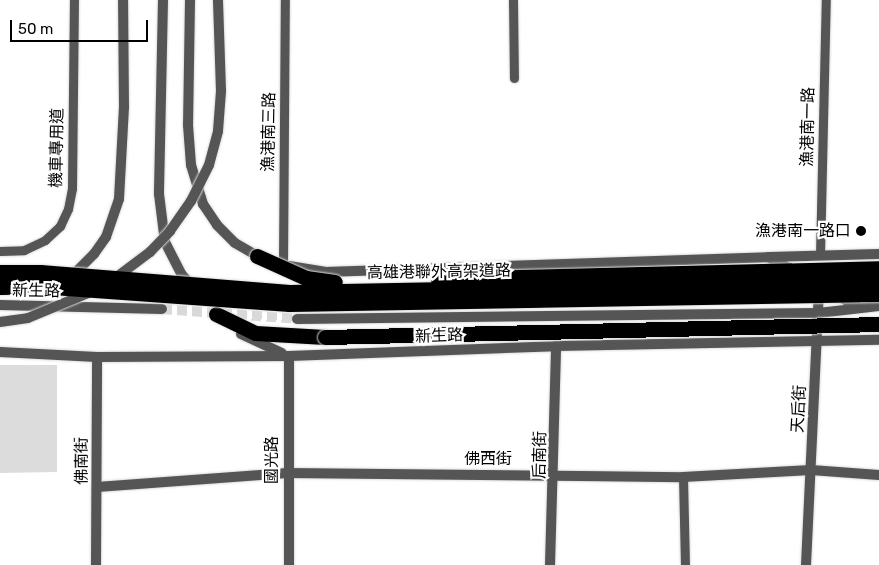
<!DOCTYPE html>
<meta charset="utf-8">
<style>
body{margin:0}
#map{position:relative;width:879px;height:565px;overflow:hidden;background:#fff;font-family:Rubik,"Noto Sans TC",sans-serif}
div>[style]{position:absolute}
.green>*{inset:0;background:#dcdcdc}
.tertiary-tunnel>*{height:10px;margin-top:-5px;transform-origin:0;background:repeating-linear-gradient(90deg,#d9d9d9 0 10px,transparent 0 15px)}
.roads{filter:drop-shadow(0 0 1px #dbdbdb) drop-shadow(0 0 1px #dbdbdb)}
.service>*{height:9px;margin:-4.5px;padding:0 4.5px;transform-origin:4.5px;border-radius:4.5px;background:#555}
.minor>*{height:10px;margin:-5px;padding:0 5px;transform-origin:5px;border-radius:5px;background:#555}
.tertiary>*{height:10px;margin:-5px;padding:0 5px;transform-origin:5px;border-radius:5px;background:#555}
.motorway>*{height:15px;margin:-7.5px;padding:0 7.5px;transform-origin:7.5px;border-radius:7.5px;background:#000}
.bridges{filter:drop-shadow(0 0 1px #dbdbdb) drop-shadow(0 0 1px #dbdbdb)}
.tertiary-bridge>*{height:10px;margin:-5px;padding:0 5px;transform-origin:5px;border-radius:5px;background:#555}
.motorway-bridge>*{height:15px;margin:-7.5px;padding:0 7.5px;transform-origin:7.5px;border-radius:7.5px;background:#000}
.dots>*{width:14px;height:14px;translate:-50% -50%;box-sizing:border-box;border:2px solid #fff;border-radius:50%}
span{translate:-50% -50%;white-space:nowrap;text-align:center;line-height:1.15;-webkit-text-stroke:4.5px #fff;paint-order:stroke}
.street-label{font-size:16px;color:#000}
.poi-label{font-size:16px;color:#000}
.right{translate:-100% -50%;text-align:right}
.scale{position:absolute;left:10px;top:20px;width:138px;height:22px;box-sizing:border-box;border:2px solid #000;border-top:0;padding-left:6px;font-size:15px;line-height:18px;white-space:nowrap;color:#000;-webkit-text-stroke:4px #fff;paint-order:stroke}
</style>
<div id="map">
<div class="green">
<i style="clip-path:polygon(0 365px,57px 365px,57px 472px,0 473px)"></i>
</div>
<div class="tertiary-tunnel">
<i style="left:162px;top:309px;width:135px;rotate:4.2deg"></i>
</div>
<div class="roads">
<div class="service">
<i style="left:513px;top:0;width:78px;rotate:89.3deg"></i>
<i style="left:0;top:251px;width:24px;rotate:-2deg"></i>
<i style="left:24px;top:250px;width:23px;rotate:-25deg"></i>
<i style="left:45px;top:240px;width:21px;rotate:-43deg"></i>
<i style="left:60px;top:226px;width:19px;rotate:-65deg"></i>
<i style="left:68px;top:209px;width:21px;rotate:-79deg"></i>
<i style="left:72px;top:188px;width:188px;rotate:-89.4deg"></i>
<i style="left:820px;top:255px;width:255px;rotate:-88.7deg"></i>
<i style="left:283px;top:265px;width:265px;rotate:-89.6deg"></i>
<i style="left:683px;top:477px;width:88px;rotate:88.7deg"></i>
</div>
<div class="minor">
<i style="left:289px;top:356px;width:209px;rotate:90deg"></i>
<i style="left:97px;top:487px;width:191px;rotate:-4.2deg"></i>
<i style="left:287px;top:473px;width:396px;rotate:0.6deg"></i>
<i style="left:683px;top:477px;width:128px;rotate:-3.1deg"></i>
<i style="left:811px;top:470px;width:68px;rotate:4.2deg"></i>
<i style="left:96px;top:565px;width:208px;rotate:-89.7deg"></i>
<i style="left:550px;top:565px;width:219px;rotate:-88.4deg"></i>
<i style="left:806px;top:565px;width:276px;rotate:-87.3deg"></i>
</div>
<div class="tertiary">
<i style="left:163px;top:0;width:194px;rotate:91.2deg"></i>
<i style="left:159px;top:194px;width:48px;rotate:82.9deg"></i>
<i style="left:165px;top:242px;width:36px;rotate:63deg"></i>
<i style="left:181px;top:274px;width:16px;rotate:47deg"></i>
<i style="left:190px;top:0;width:125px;rotate:90.9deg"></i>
<i style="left:188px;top:125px;width:40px;rotate:85.7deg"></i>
<i style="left:191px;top:165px;width:41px;rotate:72.9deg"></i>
<i style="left:203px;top:204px;width:25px;rotate:56deg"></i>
<i style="left:217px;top:225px;width:25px;rotate:45deg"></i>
<i style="left:235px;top:243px;width:30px;rotate:30deg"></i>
<i style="left:770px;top:257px;width:109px;rotate:-1.6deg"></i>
<i style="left:289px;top:266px;width:36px;rotate:9deg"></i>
<i style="left:325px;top:272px;width:443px;rotate:-1.9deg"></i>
<i style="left:768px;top:257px;width:26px;rotate:28deg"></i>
<i style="left:72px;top:276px;width:31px;rotate:-45deg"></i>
<i style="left:94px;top:254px;width:21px;rotate:-55deg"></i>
<i style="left:106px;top:237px;width:40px;rotate:-71.1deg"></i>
<i style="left:119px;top:199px;width:92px;rotate:-86.9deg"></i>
<i style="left:124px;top:107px;width:107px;rotate:-90.5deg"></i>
<i style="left:838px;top:296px;width:21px;rotate:28deg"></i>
<i style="left:0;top:305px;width:162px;rotate:1.4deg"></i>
<i style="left:297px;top:319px;width:521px;rotate:-0.66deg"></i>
<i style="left:818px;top:313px;width:61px;rotate:-6.5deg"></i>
<i style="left:241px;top:334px;width:45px;rotate:24.9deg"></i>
<i style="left:0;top:352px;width:97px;rotate:3deg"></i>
<i style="left:97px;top:357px;width:192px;rotate:-0.3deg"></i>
<i style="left:289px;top:356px;width:267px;rotate:-2.1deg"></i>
<i style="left:556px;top:346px;width:323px;rotate:-1.1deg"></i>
</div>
<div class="motorway">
<i style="left:216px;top:314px;width:43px;rotate:26deg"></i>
<i style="left:255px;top:333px;width:70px;rotate:3.3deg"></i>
</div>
</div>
<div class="bridges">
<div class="tertiary-bridge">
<i style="left:114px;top:279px;width:45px;rotate:-36.9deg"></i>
<i style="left:150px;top:252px;width:29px;rotate:-46deg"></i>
<i style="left:170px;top:231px;width:37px;rotate:-55deg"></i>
<i style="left:191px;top:201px;width:40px;rotate:-63.4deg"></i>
<i style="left:209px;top:165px;width:35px;rotate:-75deg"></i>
<i style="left:218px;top:131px;width:40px;rotate:-85.7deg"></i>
<i style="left:221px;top:91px;width:91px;rotate:-91.9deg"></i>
<i style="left:0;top:322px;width:28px;rotate:-8deg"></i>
<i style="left:28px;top:318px;width:70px;rotate:-22.6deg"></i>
</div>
<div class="motorway-bridge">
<i style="left:257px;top:256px;width:54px;rotate:24.2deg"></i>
<i style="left:306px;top:278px;width:29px;rotate:8deg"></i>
<i style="left:0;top:272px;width:40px"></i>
<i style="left:40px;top:272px;width:250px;rotate:4.6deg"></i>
<i style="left:289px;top:292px;width:590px;rotate:-1.07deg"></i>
<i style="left:438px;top:279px;width:441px;rotate:-1.4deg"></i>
<i style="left:0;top:287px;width:39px;rotate:-1deg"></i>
<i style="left:39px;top:286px;width:251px;rotate:4.1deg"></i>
<i style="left:289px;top:304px;width:590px;rotate:-0.97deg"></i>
<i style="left:325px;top:337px;width:554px;rotate:-1.34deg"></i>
</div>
</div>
<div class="dots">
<i style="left:861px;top:231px;background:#000"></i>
</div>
<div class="street-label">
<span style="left:808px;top:127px;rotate:-89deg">漁港南一路</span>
<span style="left:269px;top:132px;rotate:-89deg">漁港南三路</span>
<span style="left:57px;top:148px;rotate:-89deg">機車專用道</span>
<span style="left:439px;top:272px;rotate:-1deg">高雄港聯外高架道路</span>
<span style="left:36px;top:291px;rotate:1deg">新生路</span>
<span style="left:439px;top:336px;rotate:-2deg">新生路</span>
<span style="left:799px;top:409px;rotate:-87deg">天后街</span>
<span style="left:540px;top:455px;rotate:-89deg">后南街</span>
<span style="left:488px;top:459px">佛西街</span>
<span style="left:272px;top:460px;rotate:-90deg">國光路</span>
<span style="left:82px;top:461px;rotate:-90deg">佛南街</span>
</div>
<div class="poi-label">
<span class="right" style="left:851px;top:231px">漁港南一路口</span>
</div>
<div class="scale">50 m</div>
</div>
